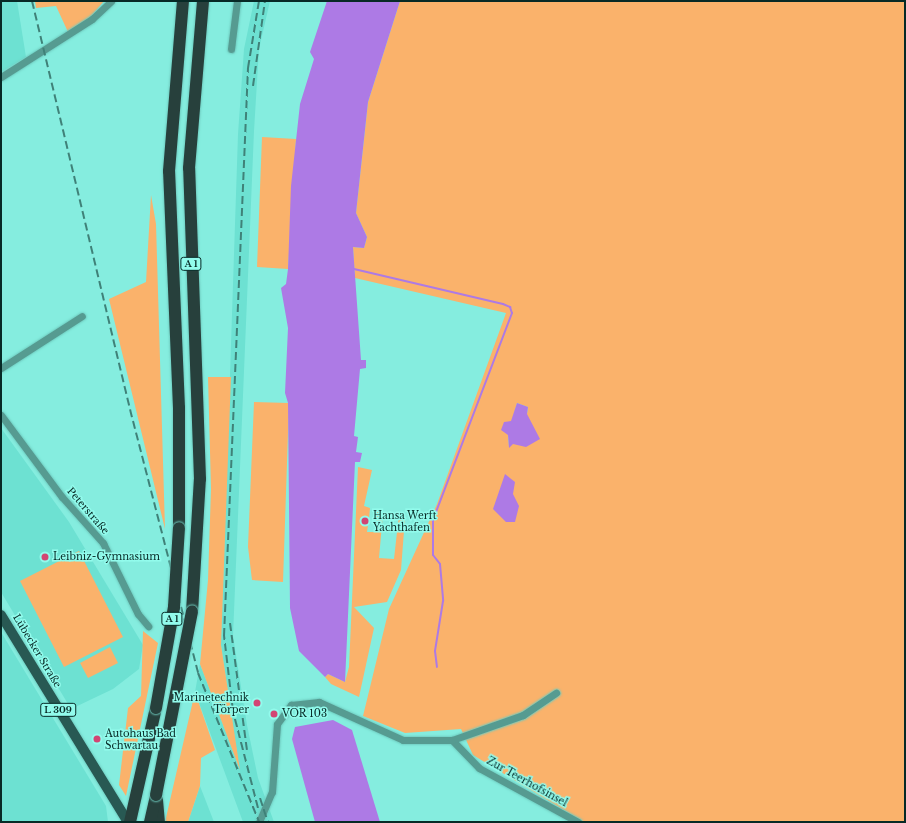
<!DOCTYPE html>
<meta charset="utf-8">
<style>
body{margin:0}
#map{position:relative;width:906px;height:823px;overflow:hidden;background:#85eddf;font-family:"Libre Baskerville",serif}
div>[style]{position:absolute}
.built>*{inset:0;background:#6de1d2}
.green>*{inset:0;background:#fab26b}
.water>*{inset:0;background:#ad7ae5}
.stream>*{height:2px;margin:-1px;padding:0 1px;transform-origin:1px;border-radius:1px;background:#ad7ae5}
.roads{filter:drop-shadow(0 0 1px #6ecabe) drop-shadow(0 0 1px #6ecabe)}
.street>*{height:7px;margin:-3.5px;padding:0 3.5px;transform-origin:3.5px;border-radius:3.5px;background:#569b91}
.primary>*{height:10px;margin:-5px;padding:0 5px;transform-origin:5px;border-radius:5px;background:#285953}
.highway>*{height:12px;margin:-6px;padding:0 6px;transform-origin:6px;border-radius:6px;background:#27403c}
.rail>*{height:2px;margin-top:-1px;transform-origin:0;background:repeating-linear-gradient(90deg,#3f8178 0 8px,transparent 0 12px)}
.bridges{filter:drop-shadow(0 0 1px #6ecabe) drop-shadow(0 0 1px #6ecabe)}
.highway-bridge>*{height:12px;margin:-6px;padding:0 6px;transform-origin:6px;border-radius:6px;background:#27403c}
.dots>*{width:11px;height:11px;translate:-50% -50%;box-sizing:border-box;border:2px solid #92fbec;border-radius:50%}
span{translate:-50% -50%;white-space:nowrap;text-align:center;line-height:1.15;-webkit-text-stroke:3px #92fbec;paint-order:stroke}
.shield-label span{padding:1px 3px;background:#92fbec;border:1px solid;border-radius:3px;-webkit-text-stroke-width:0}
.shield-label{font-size:9px;color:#072a26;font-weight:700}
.street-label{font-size:10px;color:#072a26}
.poi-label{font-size:10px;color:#072a26}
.left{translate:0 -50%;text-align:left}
.right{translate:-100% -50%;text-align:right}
.frame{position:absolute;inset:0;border:2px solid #072a26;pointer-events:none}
</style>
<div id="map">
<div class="built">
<i style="clip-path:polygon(1px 1px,17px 1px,26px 57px,1px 72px)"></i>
<i style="clip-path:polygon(254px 1px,270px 1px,259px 49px,254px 131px,233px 636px,247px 725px,258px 778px,274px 822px,243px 822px,195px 692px,200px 664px,239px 767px,221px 645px,238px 134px,244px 49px)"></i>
<i style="clip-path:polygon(1px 428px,69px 522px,143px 645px,139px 669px,113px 689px,71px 709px,1px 592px)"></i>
<i style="clip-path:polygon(1px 632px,106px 806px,108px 822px,1px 822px)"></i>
<i style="clip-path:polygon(200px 786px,214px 822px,188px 822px)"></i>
</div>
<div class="green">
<i style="clip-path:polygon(35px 1px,104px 1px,88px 20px,68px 32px,56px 6px,36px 8px)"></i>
<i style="clip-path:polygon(evenodd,400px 1px,905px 1px,905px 822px,575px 822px,577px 818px,473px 755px,461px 729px,405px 733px,363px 716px,389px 609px,437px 504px,506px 313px,355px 278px,353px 247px,364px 248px,367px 237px,356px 213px,368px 102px,400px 1px,517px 403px,528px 407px,527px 414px,509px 447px,508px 435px,517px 403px)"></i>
<i style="clip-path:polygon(262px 137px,296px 139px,288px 269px,257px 267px)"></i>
<i style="clip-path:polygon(151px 195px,156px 224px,165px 529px,109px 299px,146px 282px)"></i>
<i style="clip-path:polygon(208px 377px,231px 377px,221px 645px,240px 770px,200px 664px,208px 580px,211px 489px)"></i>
<i style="clip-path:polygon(254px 402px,289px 403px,283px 582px,252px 580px,248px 547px)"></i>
<i style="clip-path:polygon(358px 467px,372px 470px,364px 506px,370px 508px,369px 518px,361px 518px,361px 523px,368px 525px,367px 532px,375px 532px,377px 511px,383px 513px,379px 558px,394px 559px,399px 514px,405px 518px,401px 570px,387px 602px,354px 607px,374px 628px,359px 697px,331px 684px,325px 677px,328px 674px,345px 682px,349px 667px)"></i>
<i style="clip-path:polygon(79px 551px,123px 637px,64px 667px,20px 581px)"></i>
<i style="clip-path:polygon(143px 631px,158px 643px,126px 796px,119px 785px,128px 708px,141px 696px)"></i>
<i style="clip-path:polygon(110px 647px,118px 663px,88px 678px,80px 663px)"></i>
<i style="clip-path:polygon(195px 692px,215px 750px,201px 758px,200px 786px,188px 822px,165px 822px)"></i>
</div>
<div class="water">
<i style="clip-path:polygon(327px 1px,400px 1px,368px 102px,356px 213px,367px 237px,364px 248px,353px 247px,361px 360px,366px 360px,366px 368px,360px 369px,354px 436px,358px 437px,356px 452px,362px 453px,360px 462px,355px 462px,345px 682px,328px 674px,325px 677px,299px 651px,290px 608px,288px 403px,285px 393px,288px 328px,281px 288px,286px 284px,288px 269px,291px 186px,300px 104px,314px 59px,310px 52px)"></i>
<i style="clip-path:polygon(517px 403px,528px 407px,527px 414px,540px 439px,526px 447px,513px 444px,509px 448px,508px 435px,501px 430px,504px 422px,511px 421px)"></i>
<i style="clip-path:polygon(505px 474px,515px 482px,513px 494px,519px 506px,515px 522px,506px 522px,493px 509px)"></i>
<i style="clip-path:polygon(333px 720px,352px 730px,380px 822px,315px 822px,292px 739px,295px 727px)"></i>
</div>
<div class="stream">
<i style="left:354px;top:269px;width:153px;rotate:13.2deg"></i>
<i style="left:503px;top:304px;width:8px;rotate:23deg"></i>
<i style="left:510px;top:307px;width:6px;rotate:72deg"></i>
<i style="left:512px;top:313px;width:222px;rotate:110.9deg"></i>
<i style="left:433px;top:520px;width:35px;rotate:90deg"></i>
<i style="left:433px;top:555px;width:11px;rotate:52deg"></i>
<i style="left:440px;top:564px;width:37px;rotate:85deg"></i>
<i style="left:443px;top:601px;width:51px;rotate:99.1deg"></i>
<i style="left:435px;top:651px;width:16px;rotate:83deg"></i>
</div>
<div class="roads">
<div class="street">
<i style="left:231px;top:49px;width:48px;rotate:-82.9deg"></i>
<i style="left:1px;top:77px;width:108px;rotate:-32.5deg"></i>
<i style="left:92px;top:19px;width:26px;rotate:-43deg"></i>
<i style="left:1px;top:368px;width:96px;rotate:-32.7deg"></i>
<i style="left:1px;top:415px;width:102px;rotate:53.4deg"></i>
<i style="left:62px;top:497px;width:62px;rotate:48.3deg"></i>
<i style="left:103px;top:543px;width:79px;rotate:63.8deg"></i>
<i style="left:138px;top:614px;width:16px;rotate:50deg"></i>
<i style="left:452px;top:740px;width:39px;rotate:46deg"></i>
<i style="left:479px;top:768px;width:113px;rotate:28.6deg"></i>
<i style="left:259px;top:822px;width:33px;rotate:-67deg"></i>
<i style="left:272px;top:792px;width:68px;rotate:-85.8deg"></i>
<i style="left:277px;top:724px;width:24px;rotate:-54deg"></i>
<i style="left:291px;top:705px;width:28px;rotate:-6deg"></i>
<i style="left:319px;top:702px;width:92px;rotate:24.3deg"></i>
<i style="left:403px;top:740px;width:49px"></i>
<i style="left:452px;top:740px;width:75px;rotate:-19.4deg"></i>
<i style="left:523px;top:715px;width:40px;rotate:-34deg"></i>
</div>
<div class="primary">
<i style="left:1px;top:615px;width:243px;rotate:58.5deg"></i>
</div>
<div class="highway">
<i style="left:179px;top:528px;width:120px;rotate:-90deg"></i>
<i style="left:179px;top:408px;width:237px;rotate:-92.4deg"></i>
<i style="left:169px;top:171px;width:171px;rotate:-85.3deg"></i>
<i style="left:192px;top:612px;width:133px;rotate:-86.6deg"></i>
<i style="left:200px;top:479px;width:311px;rotate:-92deg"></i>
<i style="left:189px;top:168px;width:168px;rotate:-85.2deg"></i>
<i style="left:157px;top:800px;width:22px;rotate:85deg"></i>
<i style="left:130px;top:822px;width:117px;rotate:-77.2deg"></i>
<i style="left:150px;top:822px;width:28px;rotate:-77deg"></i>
</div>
</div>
<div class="rail">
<i style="left:32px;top:1px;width:432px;rotate:76.5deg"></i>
<i style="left:133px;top:421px;width:260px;rotate:75.5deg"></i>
<i style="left:198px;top:673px;width:161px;rotate:67.7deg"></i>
<i style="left:253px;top:86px;width:86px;rotate:-82deg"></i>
<i style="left:230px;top:623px;width:128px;rotate:82.4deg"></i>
<i style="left:260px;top:798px;width:25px;rotate:72deg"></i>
<i style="left:258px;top:808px;width:100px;rotate:-104.5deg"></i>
<i style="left:233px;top:711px;width:76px;rotate:-96.8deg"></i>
<i style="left:224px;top:636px;width:569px;rotate:-87.58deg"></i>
<i style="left:248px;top:68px;width:68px;rotate:-80.7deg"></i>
</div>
<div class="bridges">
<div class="highway-bridge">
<i style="left:156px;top:708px;width:103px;rotate:-79.9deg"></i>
<i style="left:174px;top:607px;width:79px;rotate:-86.4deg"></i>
<i style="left:156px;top:795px;width:187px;rotate:-78.9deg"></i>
</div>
</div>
<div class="dots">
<i style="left:365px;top:521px;background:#d24573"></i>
<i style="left:45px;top:557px;background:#d24573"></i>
<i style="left:257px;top:703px;background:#d24573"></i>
<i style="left:274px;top:714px;background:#d24573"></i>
<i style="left:97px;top:739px;background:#d24573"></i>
</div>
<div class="shield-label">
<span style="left:191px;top:264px">A 1</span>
<span style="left:172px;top:619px">A 1</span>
<span style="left:58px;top:710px">L 309</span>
</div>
<div class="street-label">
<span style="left:88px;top:511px;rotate:49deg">Peterstraße</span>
<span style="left:37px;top:651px;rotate:59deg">Lübecker Straße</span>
<span style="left:527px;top:782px;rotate:29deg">Zur Teerhofsinsel</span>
</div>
<div class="poi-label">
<span class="left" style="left:373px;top:521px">Hansa Werft<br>Yachthafen</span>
<span class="left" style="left:53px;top:557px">Leibniz-Gymnasium</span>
<span class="right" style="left:249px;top:703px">Marinetechnik<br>Törper</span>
<span class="left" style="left:282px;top:714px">VOR 103</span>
<span class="left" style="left:105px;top:739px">Autohaus Bad<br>Schwartau</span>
</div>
<div class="frame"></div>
</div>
